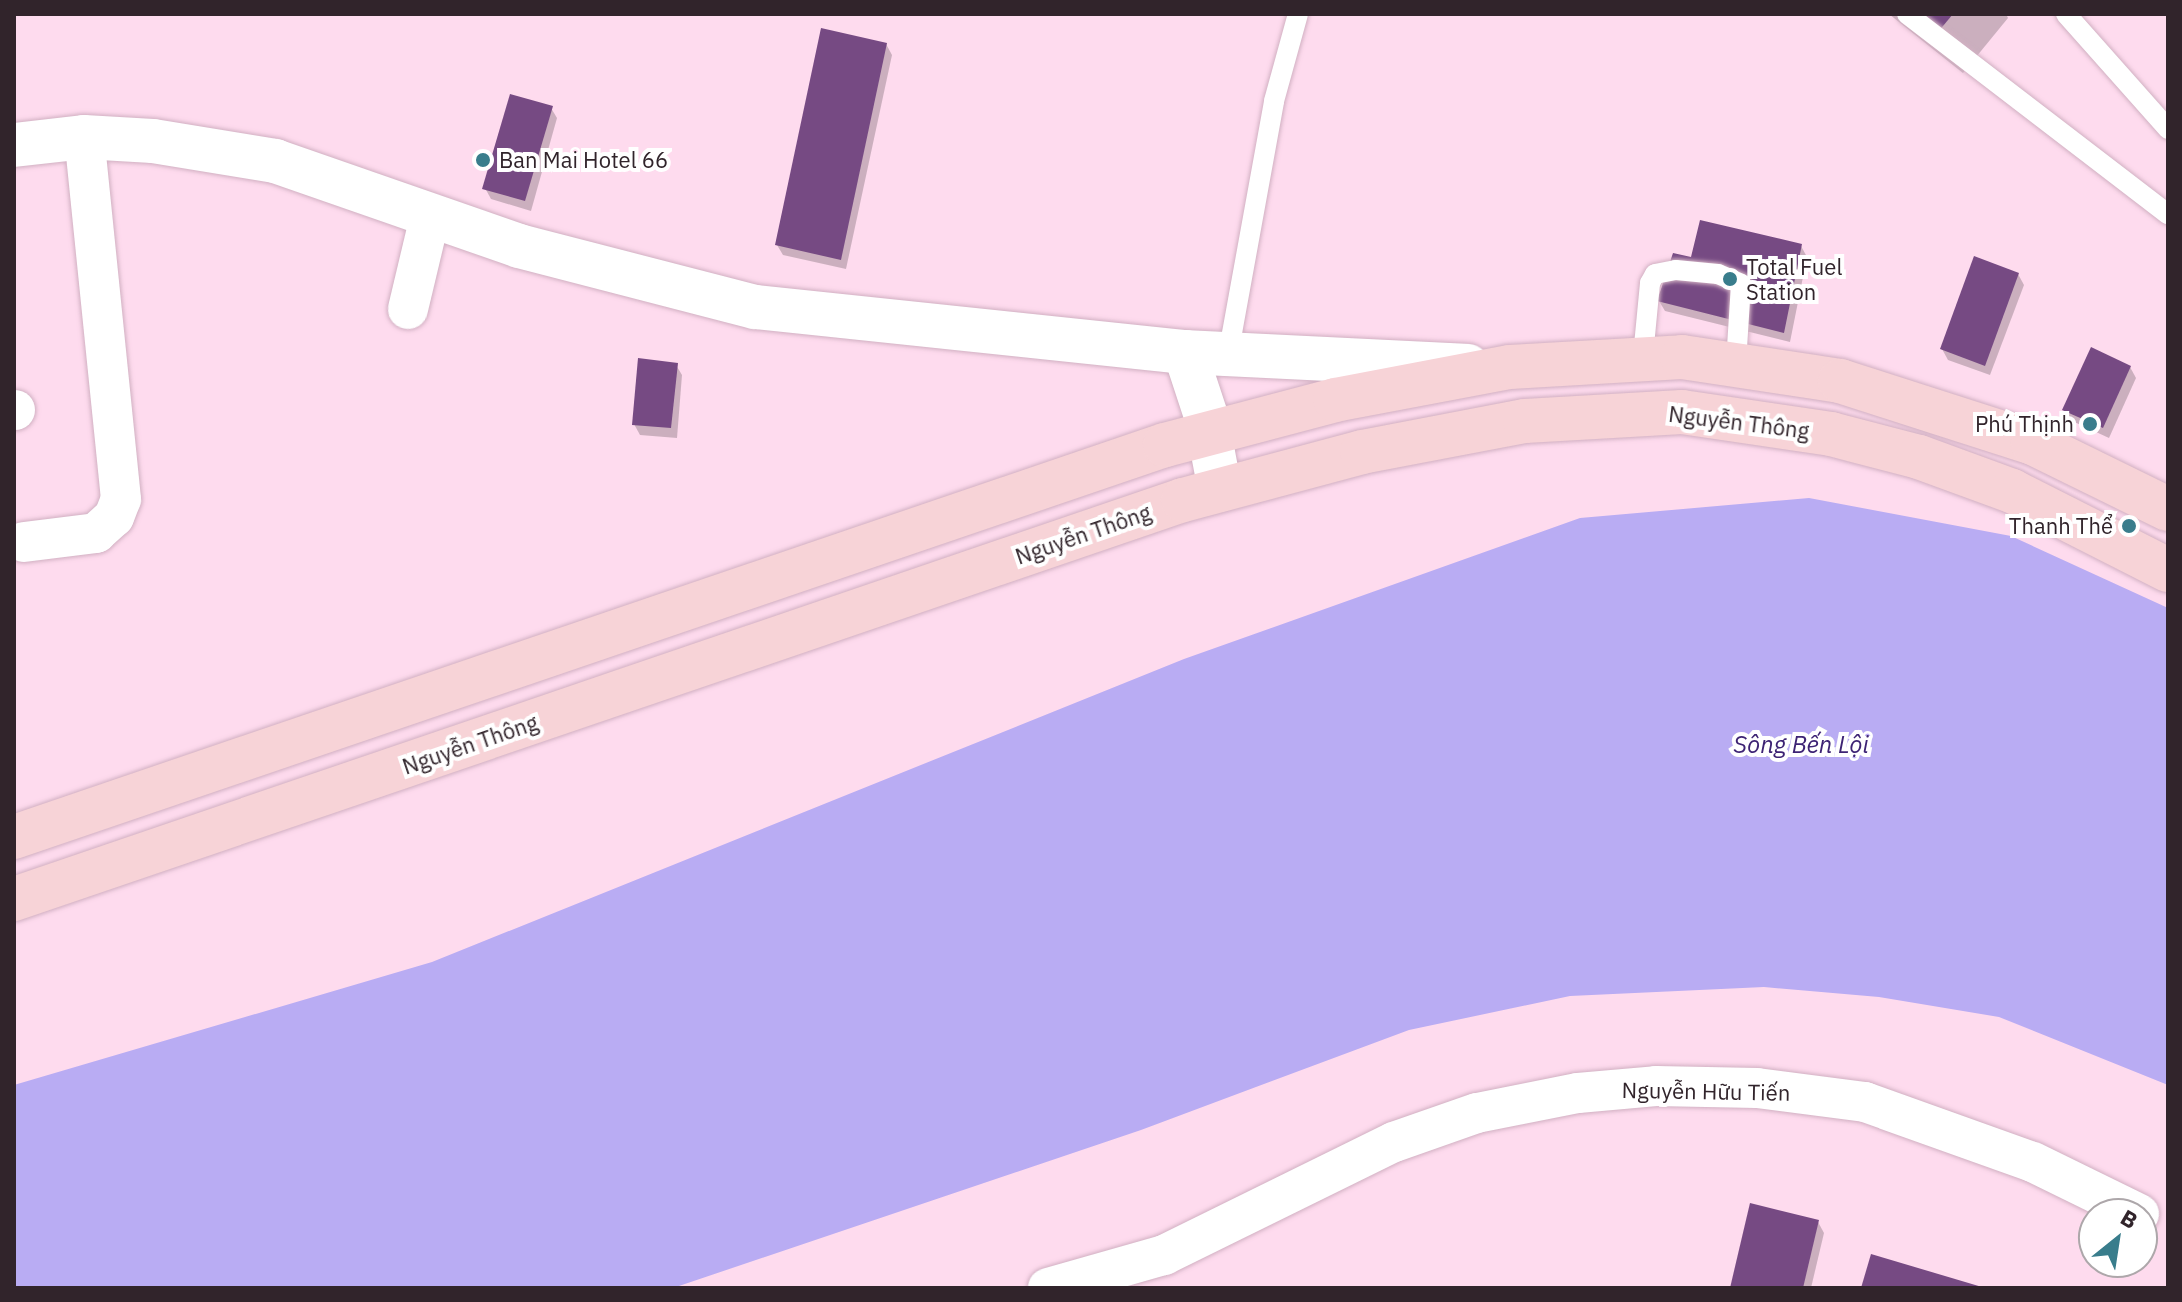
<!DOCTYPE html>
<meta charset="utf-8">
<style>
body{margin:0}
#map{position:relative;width:2182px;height:1302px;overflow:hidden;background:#fedbee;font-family:"IBM Plex Sans",sans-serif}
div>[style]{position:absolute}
.water>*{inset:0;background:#b9acf3}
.shadow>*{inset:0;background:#0003}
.building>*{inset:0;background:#764a83}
.roads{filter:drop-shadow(0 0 2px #d1b0c2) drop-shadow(0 0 2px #d1b0c2)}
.lane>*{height:20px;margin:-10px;padding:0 10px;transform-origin:10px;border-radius:10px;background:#fff}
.street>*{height:40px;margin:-20px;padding:0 20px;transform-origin:20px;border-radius:20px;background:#fff}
.secondary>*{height:44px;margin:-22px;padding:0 22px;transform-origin:22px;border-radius:22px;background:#fff}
.primary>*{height:44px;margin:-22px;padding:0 22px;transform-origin:22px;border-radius:22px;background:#f7d3d7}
.dots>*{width:22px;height:22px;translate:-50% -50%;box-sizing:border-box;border:4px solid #fff;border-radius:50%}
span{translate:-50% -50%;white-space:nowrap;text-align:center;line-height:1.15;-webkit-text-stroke:8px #fff;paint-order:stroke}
.poi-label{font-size:22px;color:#31242b}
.left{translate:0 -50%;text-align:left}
.right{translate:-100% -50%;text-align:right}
.street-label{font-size:22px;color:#31242b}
.water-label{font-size:24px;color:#3d2374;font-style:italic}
.frame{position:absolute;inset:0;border:16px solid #31242b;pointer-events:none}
.north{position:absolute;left:2078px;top:1198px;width:80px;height:80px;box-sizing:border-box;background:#fff;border:2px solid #ada7aa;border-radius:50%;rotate:30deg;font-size:22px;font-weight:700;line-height:32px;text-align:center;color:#31242b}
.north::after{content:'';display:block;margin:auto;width:28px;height:36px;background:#397d8c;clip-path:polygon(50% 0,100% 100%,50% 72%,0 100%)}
</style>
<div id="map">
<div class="water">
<i style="clip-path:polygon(1809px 498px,2011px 536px,2168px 608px,2168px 1085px,1999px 1017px,1879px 997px,1764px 987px,1570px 996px,1409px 1030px,1141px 1130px,673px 1288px,14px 1288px,14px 1085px,432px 962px,1184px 659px,1580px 518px)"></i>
</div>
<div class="shadow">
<i style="clip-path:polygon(1889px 14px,2006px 14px,2008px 18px,1963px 73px)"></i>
<i style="clip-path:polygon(886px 44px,892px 55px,846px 269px,783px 255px,777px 245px)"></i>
<i style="clip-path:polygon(551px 108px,557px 118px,531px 211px,491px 199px,485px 188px)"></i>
<i style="clip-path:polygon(1801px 246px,1807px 257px,1790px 342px,1665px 311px,1659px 301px,1692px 259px)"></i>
<i style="clip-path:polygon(2018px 274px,2024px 285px,1990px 375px,1948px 360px,1942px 349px)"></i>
<i style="clip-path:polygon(676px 365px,682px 375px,677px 438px,640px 435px,634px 424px)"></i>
<i style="clip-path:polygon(2130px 367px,2136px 378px,2109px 438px,2070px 420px,2064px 410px)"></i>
<i style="clip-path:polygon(1818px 1222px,1824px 1233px,1811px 1288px,1732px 1288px)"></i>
</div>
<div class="building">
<i style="clip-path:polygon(1915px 14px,1953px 14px,1938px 32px)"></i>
<i style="clip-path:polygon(821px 28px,887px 43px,841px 260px,775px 245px)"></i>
<i style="clip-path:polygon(510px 94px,553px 106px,525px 201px,482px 189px)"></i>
<i style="clip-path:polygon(1700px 220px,1802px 244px,1784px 333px,1657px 301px,1673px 253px,1691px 257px)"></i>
<i style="clip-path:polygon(1974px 256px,2019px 273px,1985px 366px,1940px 349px)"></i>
<i style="clip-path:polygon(2091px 347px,2131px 366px,2103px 428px,2062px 410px)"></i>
<i style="clip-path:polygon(638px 358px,678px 363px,671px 428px,632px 425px)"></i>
<i style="clip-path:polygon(1750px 1203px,1819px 1220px,1803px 1288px,1730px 1288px)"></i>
<i style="clip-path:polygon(1871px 1254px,1982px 1287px,1982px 1288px,1861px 1288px)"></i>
</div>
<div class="roads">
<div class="lane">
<i style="left:1907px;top:14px;width:329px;rotate:37.5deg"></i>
<i style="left:2066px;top:14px;width:154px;rotate:48.4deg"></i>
<i style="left:1228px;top:355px;width:258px;rotate:-79.7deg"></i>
<i style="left:1274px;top:101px;width:90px;rotate:-74.6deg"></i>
<i style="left:1643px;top:356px;width:73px;rotate:-84.5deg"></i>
<i style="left:1650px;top:283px;width:10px;rotate:-61deg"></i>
<i style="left:1655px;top:274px;width:21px;rotate:-11deg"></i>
<i style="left:1676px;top:270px;width:42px;rotate:5.4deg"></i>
<i style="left:1718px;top:274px;width:25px;rotate:23deg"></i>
<i style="left:1741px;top:284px;width:79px;rotate:93.6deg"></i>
</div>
<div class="street">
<i style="left:408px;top:309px;width:95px;rotate:-76.6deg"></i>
<i style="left:14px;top:410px;width:1px"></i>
<i style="left:24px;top:542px;width:73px;rotate:-7.1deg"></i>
<i style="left:96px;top:533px;width:24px;rotate:-42deg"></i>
<i style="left:114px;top:517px;width:19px;rotate:-69deg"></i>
<i style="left:121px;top:499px;width:364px;rotate:-95.8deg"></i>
<i style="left:1048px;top:1288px;width:121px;rotate:-15.9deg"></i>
<i style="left:1164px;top:1255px;width:256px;rotate:-26.2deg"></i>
<i style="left:1394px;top:1142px;width:88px;rotate:-19.3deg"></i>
<i style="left:1477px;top:1113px;width:103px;rotate:-11.2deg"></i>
<i style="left:1578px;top:1093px;width:78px;rotate:-5.1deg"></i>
<i style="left:1656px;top:1086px;width:101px;rotate:1.1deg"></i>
<i style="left:1757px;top:1088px;width:109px;rotate:7.4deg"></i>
<i style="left:1865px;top:1102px;width:178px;rotate:19.7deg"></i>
<i style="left:2033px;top:1162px;width:118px;rotate:26.1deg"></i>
</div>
<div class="secondary">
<i style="left:14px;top:145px;width:70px;rotate:-6.5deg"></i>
<i style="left:84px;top:137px;width:69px;rotate:3.3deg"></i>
<i style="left:153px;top:141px;width:124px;rotate:9.3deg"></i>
<i style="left:275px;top:161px;width:258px;rotate:19.2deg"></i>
<i style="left:519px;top:246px;width:244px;rotate:14.5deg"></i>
<i style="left:755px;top:307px;width:432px;rotate:6deg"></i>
<i style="left:1185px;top:352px;width:283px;rotate:2.8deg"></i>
<i style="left:1185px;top:352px;width:67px;rotate:71.8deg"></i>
<i style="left:1206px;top:416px;width:75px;rotate:79.3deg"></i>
</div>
<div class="primary">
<i style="left:14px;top:837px;width:1216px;rotate:-18.81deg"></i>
<i style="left:1165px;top:445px;width:176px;rotate:-14.8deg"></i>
<i style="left:1335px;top:400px;width:178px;rotate:-10.7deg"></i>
<i style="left:1510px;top:367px;width:172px;rotate:-3.3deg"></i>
<i style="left:1682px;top:357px;width:160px;rotate:8.6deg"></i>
<i style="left:1840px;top:381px;width:203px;rotate:17.8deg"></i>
<i style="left:2033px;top:443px;width:150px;rotate:26.1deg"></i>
<i style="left:14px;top:899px;width:1235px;rotate:-18.85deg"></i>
<i style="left:1183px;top:500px;width:185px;rotate:-15deg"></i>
<i style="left:1362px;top:452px;width:166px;rotate:-10.8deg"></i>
<i style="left:1525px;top:421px;width:157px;rotate:-3.3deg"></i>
<i style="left:1682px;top:412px;width:151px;rotate:8.4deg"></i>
<i style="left:1831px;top:434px;width:91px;rotate:14.6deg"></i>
<i style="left:1919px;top:457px;width:99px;rotate:20.1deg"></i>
<i style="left:2012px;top:491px;width:175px;rotate:26.9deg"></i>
</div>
</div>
<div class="dots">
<i style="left:483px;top:160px;background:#397d8c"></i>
<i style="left:1730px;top:279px;background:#397d8c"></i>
<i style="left:2090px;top:424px;background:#397d8c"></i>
<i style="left:2129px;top:526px;background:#397d8c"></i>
</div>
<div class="poi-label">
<span class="left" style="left:499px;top:160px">Ban Mai Hotel 66</span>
<span class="left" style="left:1746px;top:279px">Total Fuel<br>Station</span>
<span class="right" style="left:2074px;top:424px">Phú Thịnh</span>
<span class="right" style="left:2113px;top:526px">Thanh Thể</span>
</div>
<div class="street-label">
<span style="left:1739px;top:422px;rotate:7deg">Nguyễn Thông</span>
<span style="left:1083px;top:534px;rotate:-19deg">Nguyễn Thông</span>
<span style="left:470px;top:744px;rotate:-19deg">Nguyễn Thông</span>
<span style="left:1706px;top:1091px;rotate:1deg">Nguyễn Hữu Tiến</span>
</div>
<div class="water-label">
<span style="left:1801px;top:745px">Sông Bến Lội</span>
</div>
<div class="frame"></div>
<div class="north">B</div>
</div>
